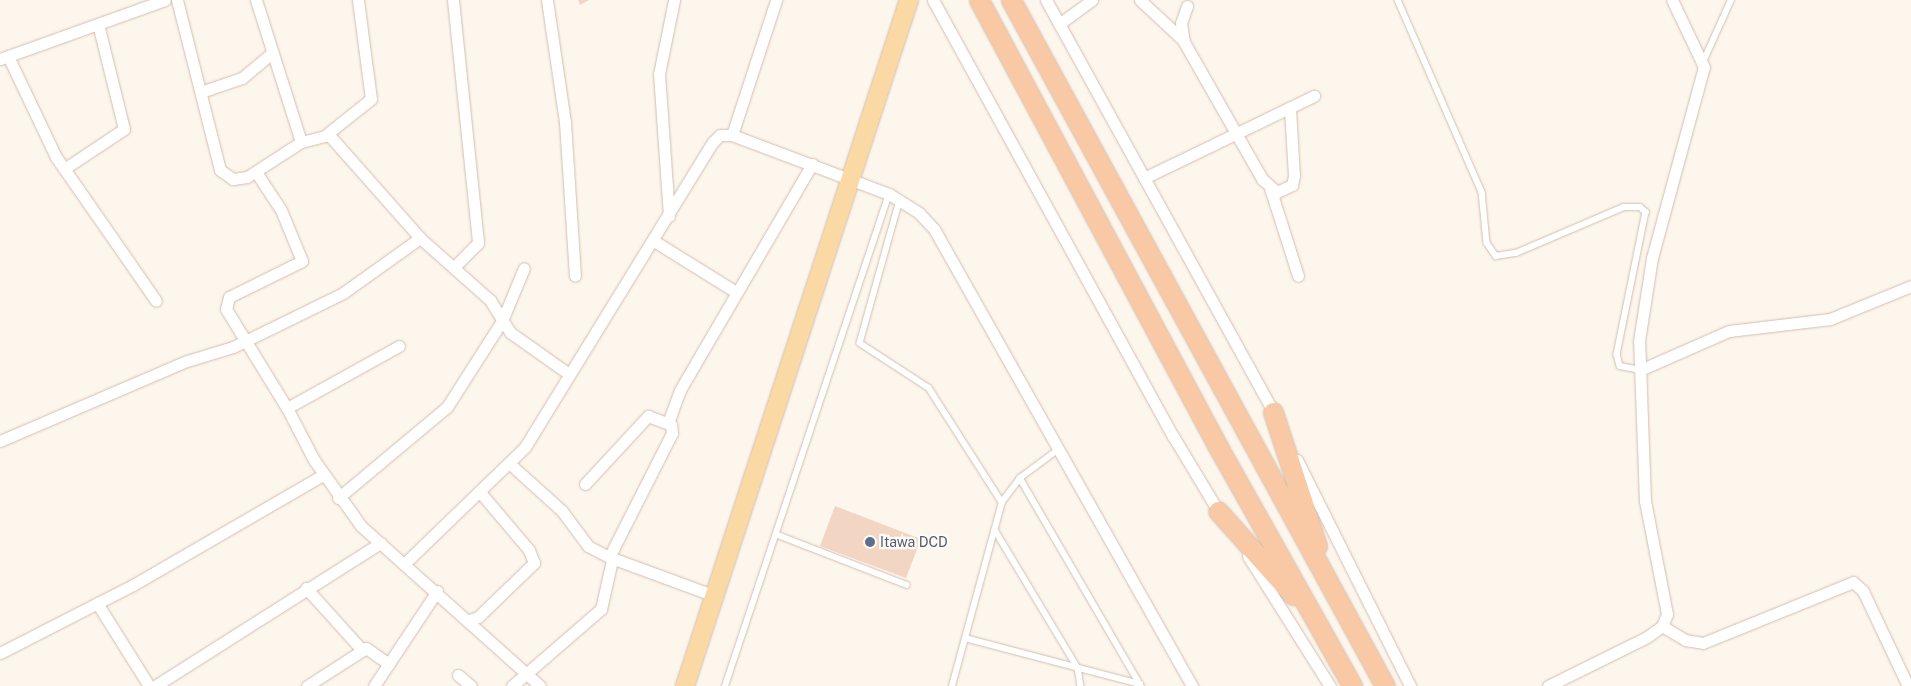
<!DOCTYPE html>
<style>
body{margin:0}
#map{position:relative;width:1911px;height:686px;overflow:hidden;background:#fdf6ec;font-family:"Public Sans",sans-serif}
div>[style]{position:absolute}
.building>*{inset:0;background:#f3d5c3}
.roads{filter:drop-shadow(0 0 1px #d1beb0) drop-shadow(0 0 1px #d1beb0)}
.service>*{height:5.5px;margin:-2.75px;padding:0 2.75px;transform-origin:2.75px;border-radius:2.75px;background:#fff}
.minor>*{height:11px;margin:-5.5px;padding:0 5.5px;transform-origin:5.5px;border-radius:5.5px;background:#fff}
.primary>*{height:18px;margin:-9px;padding:0 9px;transform-origin:9px;border-radius:9px;background:#fbd9a5}
.trunk>*{height:19px;margin:-9.5px;padding:0 9.5px;transform-origin:9.5px;border-radius:9.5px;background:#f9c8a4}
.dots>*{width:14px;height:14px;translate:-50% -50%;box-sizing:border-box;border:2px solid #fffaf3;border-radius:50%}
span{translate:-50% -50%;white-space:nowrap;text-align:center;line-height:1.15;-webkit-text-stroke:4.5px #fffaf3;paint-order:stroke}
.service-label{font-size:14px;color:#4e5e75}
.left{translate:0 -50%;text-align:left}
</style>
<div id="map">
<div class="building">
<i style="clip-path:polygon(578px 0,589px 0,580px 5px)"></i>
<i style="clip-path:polygon(835px 506px,921px 539px,906px 578px,820px 546px)"></i>
</div>
<div class="roads">
<div class="service">
<i style="left:1398px;top:0;width:210px;rotate:66.4deg"></i>
<i style="left:1482px;top:192px;width:51px;rotate:84.4deg"></i>
<i style="left:1487px;top:243px;width:16px;rotate:55deg"></i>
<i style="left:1496px;top:256px;width:20px;rotate:-9deg"></i>
<i style="left:1516px;top:253px;width:117px;rotate:-23.1deg"></i>
<i style="left:1624px;top:207px;width:16px"></i>
<i style="left:1640px;top:207px;width:8px;rotate:40deg"></i>
<i style="left:1646px;top:212px;width:145px;rotate:101.5deg"></i>
<i style="left:1617px;top:354px;width:12px;rotate:76deg"></i>
<i style="left:1620px;top:366px;width:20px;rotate:11deg"></i>
<i style="left:1704px;top:60px;width:66px;rotate:-65.8deg"></i>
<i style="left:900px;top:200px;width:148px;rotate:105.6deg"></i>
<i style="left:860px;top:343px;width:82px;rotate:33.1deg"></i>
<i style="left:929px;top:388px;width:135px;rotate:57.4deg"></i>
<i style="left:1020px;top:478px;width:241px;rotate:59.8deg"></i>
<i style="left:995px;top:530px;width:161px;rotate:59deg"></i>
<i style="left:1078px;top:668px;width:18px;rotate:81deg"></i>
<i style="left:778px;top:535px;width:138px;rotate:21.2deg"></i>
<i style="left:965px;top:638px;width:181px;rotate:14.7deg"></i>
<i style="left:725px;top:686px;width:519px;rotate:-71.57deg"></i>
<i style="left:952px;top:686px;width:191px;rotate:-74.8deg"></i>
<i style="left:1002px;top:502px;width:30px;rotate:-53deg"></i>
<i style="left:1020px;top:478px;width:49px;rotate:-36.6deg"></i>
</div>
<div class="minor">
<i style="left:177px;top:0;width:175px;rotate:75.8deg"></i>
<i style="left:220px;top:170px;width:16px;rotate:35deg"></i>
<i style="left:233px;top:179px;width:14px;rotate:-8deg"></i>
<i style="left:247px;top:177px;width:64px;rotate:-32.9deg"></i>
<i style="left:256px;top:0;width:149px;rotate:72.4deg"></i>
<i style="left:301px;top:142px;width:29px;rotate:-14deg"></i>
<i style="left:329px;top:135px;width:137px;rotate:48.5deg"></i>
<i style="left:420px;top:238px;width:94px;rotate:41.5deg"></i>
<i style="left:490px;top:300px;width:39px;rotate:58deg"></i>
<i style="left:511px;top:333px;width:71px;rotate:35.3deg"></i>
<i style="left:453px;top:0;width:244px;rotate:84.1deg"></i>
<i style="left:478px;top:243px;width:33px;rotate:135deg"></i>
<i style="left:547px;top:0;width:123px;rotate:81.6deg"></i>
<i style="left:565px;top:122px;width:154px;rotate:86.3deg"></i>
<i style="left:933px;top:0;width:498px;rotate:61.2deg"></i>
<i style="left:1173px;top:436px;width:93px;rotate:59deg"></i>
<i style="left:1046px;top:0;width:476px;rotate:61.1deg"></i>
<i style="left:1140px;top:0;width:60px;rotate:43deg"></i>
<i style="left:1187px;top:6px;width:18px;rotate:109deg"></i>
<i style="left:1181px;top:23px;width:19px;rotate:81deg"></i>
<i style="left:1184px;top:42px;width:158px;rotate:60.3deg"></i>
<i style="left:1262px;top:179px;width:20px;rotate:41deg"></i>
<i style="left:1277px;top:192px;width:17px;rotate:-25deg"></i>
<i style="left:1292px;top:185px;width:9px;rotate:-77deg"></i>
<i style="left:1294px;top:176px;width:67px;rotate:-93.4deg"></i>
<i style="left:1059px;top:24px;width:41px;rotate:-36deg"></i>
<i style="left:8px;top:56px;width:112px;rotate:64.6deg"></i>
<i style="left:56px;top:157px;width:175px;rotate:55.2deg"></i>
<i style="left:0;top:59px;width:175px;rotate:-19.7deg"></i>
<i style="left:201px;top:92px;width:43px;rotate:-18.9deg"></i>
<i style="left:242px;top:78px;width:39px;rotate:-40deg"></i>
<i style="left:327px;top:134px;width:56px;rotate:-38.5deg"></i>
<i style="left:371px;top:99px;width:100px;rotate:-97.5deg"></i>
<i style="left:732px;top:135px;width:142px;rotate:-71.9deg"></i>
<i style="left:64px;top:169px;width:72px;rotate:-33.7deg"></i>
<i style="left:124px;top:129px;width:108px;rotate:-103.9deg"></i>
<i style="left:256px;top:172px;width:45px;rotate:56.7deg"></i>
<i style="left:281px;top:210px;width:55px;rotate:67.6deg"></i>
<i style="left:302px;top:261px;width:81px;rotate:153.7deg"></i>
<i style="left:229px;top:297px;width:12px;rotate:104deg"></i>
<i style="left:226px;top:309px;width:116px;rotate:58.4deg"></i>
<i style="left:287px;top:408px;width:59px;rotate:62.6deg"></i>
<i style="left:314px;top:460px;width:81px;rotate:54.5deg"></i>
<i style="left:361px;top:526px;width:240px;rotate:41.8deg"></i>
<i style="left:1144px;top:178px;width:189px;rotate:-25.8deg"></i>
<i style="left:1270px;top:188px;width:92px;rotate:72.3deg"></i>
<i style="left:669px;top:216px;width:142px;rotate:-94deg"></i>
<i style="left:659px;top:74px;width:76px;rotate:-78.5deg"></i>
<i style="left:654px;top:241px;width:97px;rotate:31.9deg"></i>
<i style="left:1640px;top:370px;width:97px;rotate:-23.7deg"></i>
<i style="left:1729px;top:331px;width:102px;rotate:-6.8deg"></i>
<i style="left:1830px;top:319px;width:87px;rotate:-22.2deg"></i>
<i style="left:287px;top:408px;width:128px;rotate:-29deg"></i>
<i style="left:668px;top:423px;width:35px;rotate:-70deg"></i>
<i style="left:680px;top:390px;width:262px;rotate:-59.7deg"></i>
<i style="left:0;top:441px;width:203px;rotate:-23.2deg"></i>
<i style="left:187px;top:361px;width:48px;rotate:-16.9deg"></i>
<i style="left:233px;top:347px;width:123px;rotate:-26.1deg"></i>
<i style="left:343px;top:293px;width:95px;rotate:-35.5deg"></i>
<i style="left:1297px;top:460px;width:253px;rotate:63.4deg"></i>
<i style="left:510px;top:464px;width:70px;rotate:42.1deg"></i>
<i style="left:562px;top:511px;width:44px;rotate:53.4deg"></i>
<i style="left:588px;top:546px;width:24px;rotate:28deg"></i>
<i style="left:585px;top:484px;width:93px;rotate:-47.2deg"></i>
<i style="left:648px;top:416px;width:25px;rotate:21deg"></i>
<i style="left:671px;top:425px;width:8px;rotate:83deg"></i>
<i style="left:672px;top:433px;width:139px;rotate:116.9deg"></i>
<i style="left:609px;top:557px;width:113px;rotate:20.2deg"></i>
<i style="left:338px;top:498px;width:142px;rotate:-39.9deg"></i>
<i style="left:447px;top:407px;width:102px;rotate:-57.4deg"></i>
<i style="left:502px;top:321px;width:57px;rotate:-67.5deg"></i>
<i style="left:1248px;top:556px;width:154px;rotate:57.8deg"></i>
<i style="left:404px;top:564px;width:168px;rotate:-44deg"></i>
<i style="left:525px;top:447px;width:358px;rotate:-58.4deg"></i>
<i style="left:713px;top:142px;width:10px;rotate:-45deg"></i>
<i style="left:720px;top:135px;width:12px"></i>
<i style="left:732px;top:135px;width:168px;rotate:20.6deg"></i>
<i style="left:889px;top:194px;width:36px;rotate:32deg"></i>
<i style="left:919px;top:213px;width:22px;rotate:47deg"></i>
<i style="left:934px;top:229px;width:525px;rotate:60.55deg"></i>
<i style="left:306px;top:588px;width:84px;rotate:47.9deg"></i>
<i style="left:97px;top:603px;width:98px;rotate:57.9deg"></i>
<i style="left:469px;top:620px;width:9px;rotate:-18deg"></i>
<i style="left:478px;top:617px;width:78px;rotate:-44deg"></i>
<i style="left:534px;top:563px;width:14px;rotate:-111deg"></i>
<i style="left:529px;top:550px;width:77px;rotate:-130.3deg"></i>
<i style="left:1662px;top:626px;width:27px;rotate:31deg"></i>
<i style="left:1685px;top:640px;width:18px;rotate:9deg"></i>
<i style="left:1703px;top:643px;width:162px;rotate:-22.1deg"></i>
<i style="left:1853px;top:582px;width:13px;rotate:42deg"></i>
<i style="left:1863px;top:591px;width:105px;rotate:64.7deg"></i>
<i style="left:0;top:653px;width:149px;rotate:-27.1deg"></i>
<i style="left:133px;top:585px;width:220px;rotate:-30.1deg"></i>
<i style="left:458px;top:675px;width:17px;rotate:40deg"></i>
<i style="left:155px;top:686px;width:267px;rotate:-32.4deg"></i>
<i style="left:307px;top:686px;width:70px;rotate:-32.8deg"></i>
<i style="left:366px;top:648px;width:28px;rotate:35deg"></i>
<i style="left:374px;top:686px;width:114px;rotate:-56.4deg"></i>
<i style="left:512px;top:686px;width:118px;rotate:-40.9deg"></i>
<i style="left:601px;top:609px;width:50px;rotate:-77.3deg"></i>
<i style="left:1548px;top:686px;width:110px;rotate:-26.3deg"></i>
<i style="left:1647px;top:637px;width:19px;rotate:-36deg"></i>
<i style="left:1662px;top:626px;width:13px;rotate:-67deg"></i>
<i style="left:1667px;top:614px;width:115px;rotate:-101deg"></i>
<i style="left:1645px;top:501px;width:160px;rotate:-92.1deg"></i>
<i style="left:1639px;top:341px;width:84px;rotate:-81.1deg"></i>
<i style="left:1652px;top:258px;width:198px;rotate:-74.8deg"></i>
<i style="left:1704px;top:67px;width:74px;rotate:-115.5deg"></i>
</div>
<div class="primary">
<i style="left:685px;top:686px;width:722px;rotate:-71.92deg"></i>
</div>
<div class="trunk">
<i style="left:979px;top:0;width:505px;rotate:61.86deg"></i>
<i style="left:1217px;top:445px;width:276px;rotate:60.7deg"></i>
<i style="left:1011px;top:0;width:781px;rotate:61.4deg"></i>
<i style="left:1273px;top:412px;width:141px;rotate:71.8deg"></i>
<i style="left:1218px;top:511px;width:113px;rotate:48.2deg"></i>
</div>
</div>
<div class="dots">
<i style="left:870px;top:542px;background:#5c6f8a"></i>
</div>
<div class="service-label">
<span class="left" style="left:880px;top:542px">Itawa DCD</span>
</div>
</div>
